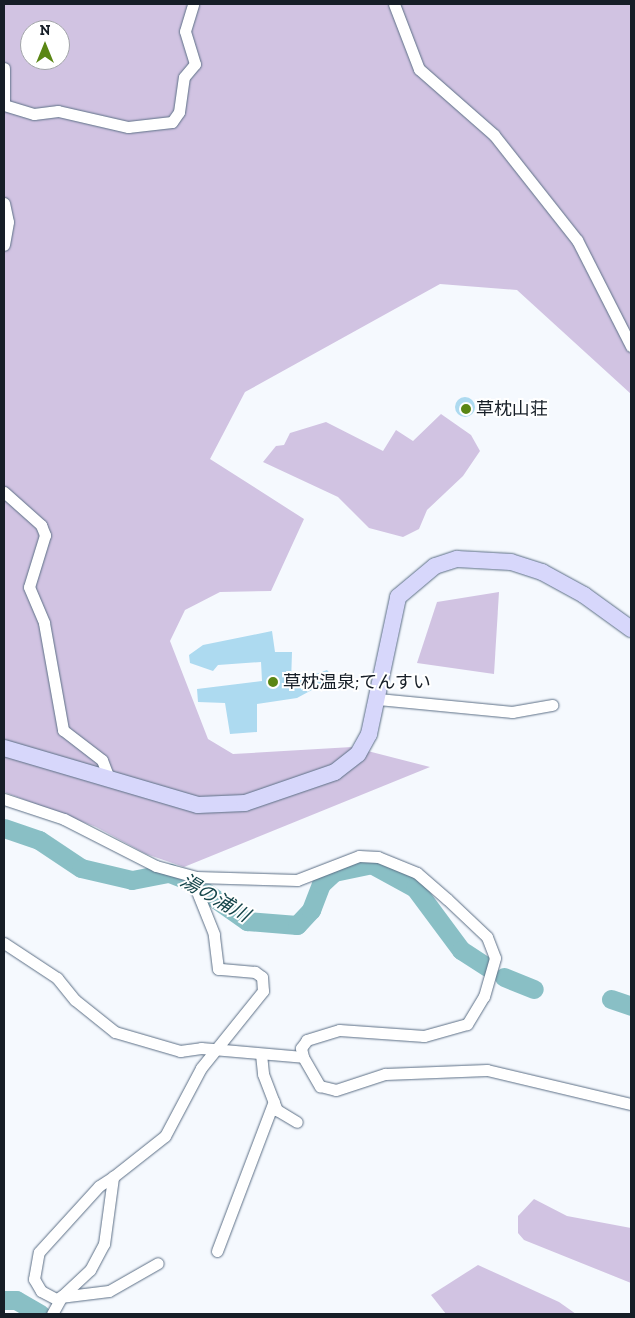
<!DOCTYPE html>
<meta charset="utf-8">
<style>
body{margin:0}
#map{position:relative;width:635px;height:1318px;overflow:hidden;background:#f5f9fe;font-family:"Zilla Slab","Noto Sans JP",serif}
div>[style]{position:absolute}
.green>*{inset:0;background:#d1c3e2}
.river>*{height:19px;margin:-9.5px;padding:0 9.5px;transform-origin:9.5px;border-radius:9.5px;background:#89bfc5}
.building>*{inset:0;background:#addaf0}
.round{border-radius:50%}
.roads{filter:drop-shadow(0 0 1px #5c6f86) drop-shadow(0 0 1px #5c6f86)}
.street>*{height:11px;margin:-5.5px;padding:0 5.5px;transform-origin:5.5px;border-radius:5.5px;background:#fff}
.secondary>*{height:16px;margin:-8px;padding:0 8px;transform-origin:8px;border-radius:8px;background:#d7d7fb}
.dots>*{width:14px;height:14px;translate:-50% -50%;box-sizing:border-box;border:2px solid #fff;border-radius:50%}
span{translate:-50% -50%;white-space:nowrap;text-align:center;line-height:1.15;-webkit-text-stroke:4px #fff;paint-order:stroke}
.poi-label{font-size:18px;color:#161e27}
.left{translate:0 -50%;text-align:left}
.water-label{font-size:19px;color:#16464b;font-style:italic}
.frame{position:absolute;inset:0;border:5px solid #161e27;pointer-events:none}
.north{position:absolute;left:20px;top:20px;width:50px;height:50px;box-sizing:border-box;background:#fff;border:1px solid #a2a5a9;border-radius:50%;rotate:0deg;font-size:14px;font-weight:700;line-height:20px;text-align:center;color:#161e27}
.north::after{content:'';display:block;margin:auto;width:18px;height:22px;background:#5a8614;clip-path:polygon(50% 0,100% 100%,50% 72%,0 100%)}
</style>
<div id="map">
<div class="green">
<i style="clip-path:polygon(evenodd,4px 4px,631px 4px,631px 394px,517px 290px,440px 284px,245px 392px,210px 459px,304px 519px,271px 591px,220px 592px,185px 610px,170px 641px,208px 739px,233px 754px,352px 747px,430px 767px,184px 867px,146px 854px,96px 827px,4px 792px,4px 4px,30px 30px,60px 30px,60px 60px,30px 60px,30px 30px)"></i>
<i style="clip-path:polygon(441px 414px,471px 435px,480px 451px,463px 476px,427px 510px,419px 529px,403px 537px,369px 528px,338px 497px,263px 462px,276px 446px,284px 445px,290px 433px,326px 422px,383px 451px,396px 430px,413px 441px)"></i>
<i style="clip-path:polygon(499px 592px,494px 674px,417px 663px,437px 602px)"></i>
<i style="clip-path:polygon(534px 1199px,567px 1216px,631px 1228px,631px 1283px,524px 1240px,518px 1233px,518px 1216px)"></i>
<i style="clip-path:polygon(478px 1265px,559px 1302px,576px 1314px,446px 1314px,431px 1295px)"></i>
</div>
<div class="river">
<i style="left:4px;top:828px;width:37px;rotate:19deg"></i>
<i style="left:39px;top:840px;width:50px;rotate:33.7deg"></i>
<i style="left:81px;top:868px;width:52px;rotate:13.2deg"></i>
<i style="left:132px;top:880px;width:38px;rotate:-11deg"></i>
<i style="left:169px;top:873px;width:22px;rotate:21deg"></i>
<i style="left:190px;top:881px;width:70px;rotate:35.1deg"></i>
<i style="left:247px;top:921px;width:50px;rotate:4.6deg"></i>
<i style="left:297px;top:925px;width:21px;rotate:-47deg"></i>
<i style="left:311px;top:910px;width:28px;rotate:-69deg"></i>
<i style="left:321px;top:884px;width:18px;rotate:-43deg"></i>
<i style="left:334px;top:872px;width:38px;rotate:-12deg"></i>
<i style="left:371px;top:864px;width:50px;rotate:28.6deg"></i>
<i style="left:415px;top:888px;width:77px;rotate:53.4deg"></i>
<i style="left:461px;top:950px;width:31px;rotate:33deg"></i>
<i style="left:504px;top:977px;width:32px;rotate:22deg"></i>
<i style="left:611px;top:999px;width:21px;rotate:19deg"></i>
<i style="left:4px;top:1300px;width:12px"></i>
<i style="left:16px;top:1300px;width:28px;rotate:30deg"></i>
</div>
<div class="building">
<i class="round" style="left:455px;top:397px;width:20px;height:20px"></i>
<i style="clip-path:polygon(272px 631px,275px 652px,292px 652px,291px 683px,327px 670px,334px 678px,297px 698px,257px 704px,257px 732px,230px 734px,225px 703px,198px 702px,197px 689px,262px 681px,261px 662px,218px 665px,213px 671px,190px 663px,189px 655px,203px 645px)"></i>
</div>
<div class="roads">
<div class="street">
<i style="left:394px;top:4px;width:70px;rotate:69deg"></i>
<i style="left:419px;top:69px;width:100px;rotate:41.3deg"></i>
<i style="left:494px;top:135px;width:134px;rotate:51.7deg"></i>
<i style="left:577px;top:240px;width:119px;rotate:63deg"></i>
<i style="left:4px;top:68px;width:37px;rotate:90deg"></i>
<i style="left:4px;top:105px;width:31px;rotate:17deg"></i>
<i style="left:34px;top:114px;width:24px;rotate:-7deg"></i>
<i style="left:58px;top:111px;width:72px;rotate:12.9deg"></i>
<i style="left:128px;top:127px;width:44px;rotate:-6.5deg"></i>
<i style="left:172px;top:122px;width:12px;rotate:-55deg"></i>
<i style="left:179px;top:112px;width:35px;rotate:-82deg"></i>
<i style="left:184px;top:77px;width:17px;rotate:-50deg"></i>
<i style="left:195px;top:64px;width:34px;rotate:-107deg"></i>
<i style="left:185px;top:31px;width:28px;rotate:-73deg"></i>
<i style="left:4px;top:203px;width:19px;rotate:78deg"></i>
<i style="left:8px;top:222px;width:23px;rotate:100deg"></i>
<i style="left:4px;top:492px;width:50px;rotate:41.7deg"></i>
<i style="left:41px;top:525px;width:11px;rotate:68deg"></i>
<i style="left:45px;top:535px;width:54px;rotate:107.1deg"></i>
<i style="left:29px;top:587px;width:39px;rotate:67deg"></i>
<i style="left:44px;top:623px;width:109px;rotate:79.9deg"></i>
<i style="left:63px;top:730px;width:49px;rotate:37.6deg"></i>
<i style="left:102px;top:760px;width:17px;rotate:69deg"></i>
<i style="left:378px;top:699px;width:135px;rotate:5.5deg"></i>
<i style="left:512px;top:712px;width:41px;rotate:-9.9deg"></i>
<i style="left:4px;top:799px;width:63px;rotate:18.4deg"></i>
<i style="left:64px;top:819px;width:103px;rotate:27.1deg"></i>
<i style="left:156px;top:866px;width:41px;rotate:15.4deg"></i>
<i style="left:196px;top:877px;width:101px;rotate:1.7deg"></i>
<i style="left:297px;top:880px;width:66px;rotate:-21.2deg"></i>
<i style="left:359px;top:856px;width:19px;rotate:3deg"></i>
<i style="left:378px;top:857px;width:42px;rotate:22.3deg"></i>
<i style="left:417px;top:873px;width:40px;rotate:41deg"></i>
<i style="left:447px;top:899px;width:55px;rotate:43.5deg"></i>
<i style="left:487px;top:937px;width:22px;rotate:69deg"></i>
<i style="left:495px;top:958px;width:40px;rotate:106deg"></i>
<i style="left:484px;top:996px;width:33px;rotate:121deg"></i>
<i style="left:467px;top:1024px;width:45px;rotate:164.4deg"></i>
<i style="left:424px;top:1036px;width:85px;rotate:-176deg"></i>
<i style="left:339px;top:1030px;width:34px;rotate:163deg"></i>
<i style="left:307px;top:1040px;width:10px;rotate:127deg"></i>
<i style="left:301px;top:1048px;width:9px;rotate:77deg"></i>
<i style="left:303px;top:1057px;width:34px;rotate:60deg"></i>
<i style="left:320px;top:1086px;width:16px;rotate:14deg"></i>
<i style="left:336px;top:1090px;width:52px;rotate:-18.1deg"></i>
<i style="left:385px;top:1074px;width:102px;rotate:-2.2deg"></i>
<i style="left:487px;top:1070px;width:148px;rotate:13.3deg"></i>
<i style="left:4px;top:943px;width:64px;rotate:33.4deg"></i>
<i style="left:57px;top:978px;width:28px;rotate:51deg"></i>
<i style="left:75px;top:1000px;width:51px;rotate:38.7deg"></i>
<i style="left:115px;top:1032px;width:68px;rotate:16.3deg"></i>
<i style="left:180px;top:1051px;width:21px;rotate:-8deg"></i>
<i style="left:201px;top:1048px;width:102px;rotate:5deg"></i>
<i style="left:261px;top:1054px;width:20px;rotate:84deg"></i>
<i style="left:263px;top:1074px;width:39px;rotate:69deg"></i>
<i style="left:277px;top:1110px;width:23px;rotate:31deg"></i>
<i style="left:217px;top:1251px;width:160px;rotate:-69.2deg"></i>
<i style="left:60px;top:1297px;width:49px;rotate:-7deg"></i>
<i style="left:109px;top:1291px;width:56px;rotate:-29.7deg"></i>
<i style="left:58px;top:1300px;width:19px;rotate:-152deg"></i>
<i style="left:41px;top:1291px;width:14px;rotate:-120deg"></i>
<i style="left:34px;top:1279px;width:27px;rotate:-80deg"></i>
<i style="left:39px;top:1252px;width:89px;rotate:-47.7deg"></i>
<i style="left:99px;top:1186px;width:17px;rotate:-33deg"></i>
<i style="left:52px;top:1314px;width:21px;rotate:-61deg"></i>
<i style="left:62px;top:1296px;width:38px;rotate:-43deg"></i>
<i style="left:90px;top:1270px;width:30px;rotate:-62deg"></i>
<i style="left:104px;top:1244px;width:68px;rotate:-82.3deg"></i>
<i style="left:113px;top:1177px;width:66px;rotate:-38.3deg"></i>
<i style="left:165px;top:1136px;width:77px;rotate:-62.1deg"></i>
<i style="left:201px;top:1068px;width:99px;rotate:-51.2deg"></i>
<i style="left:263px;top:991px;width:14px;rotate:-94deg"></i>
<i style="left:262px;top:977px;width:9px;rotate:-144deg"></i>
<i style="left:255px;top:972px;width:37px;rotate:-175deg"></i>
<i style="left:218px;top:969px;width:35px;rotate:-97deg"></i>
<i style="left:214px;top:934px;width:48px;rotate:-111.8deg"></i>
<i style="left:196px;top:889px;width:12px;rotate:-90deg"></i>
</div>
<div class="secondary">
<i style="left:4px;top:748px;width:202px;rotate:16.4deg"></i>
<i style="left:198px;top:805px;width:47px;rotate:-2.4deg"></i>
<i style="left:245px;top:803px;width:95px;rotate:-19deg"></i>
<i style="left:335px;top:772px;width:29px;rotate:-38deg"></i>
<i style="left:358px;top:754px;width:23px;rotate:-61deg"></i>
<i style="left:369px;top:734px;width:140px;rotate:-78deg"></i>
<i style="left:398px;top:597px;width:48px;rotate:-40deg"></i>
<i style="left:435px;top:566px;width:23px;rotate:-18deg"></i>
<i style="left:457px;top:559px;width:54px;rotate:3.2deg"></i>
<i style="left:511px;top:562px;width:33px;rotate:18deg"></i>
<i style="left:542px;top:572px;width:48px;rotate:28.7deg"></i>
<i style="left:584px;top:595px;width:58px;rotate:35.9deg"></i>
</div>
</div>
<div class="dots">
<i style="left:466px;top:409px;background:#5a8614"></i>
<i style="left:273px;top:682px;background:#5a8614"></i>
</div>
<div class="poi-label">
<span class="left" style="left:476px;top:409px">草枕山荘</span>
<span class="left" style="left:283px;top:682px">草枕温泉;てんすい</span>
</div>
<div class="water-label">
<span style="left:215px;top:898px;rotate:30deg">湯の浦川</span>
</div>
<div class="frame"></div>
<div class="north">N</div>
</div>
